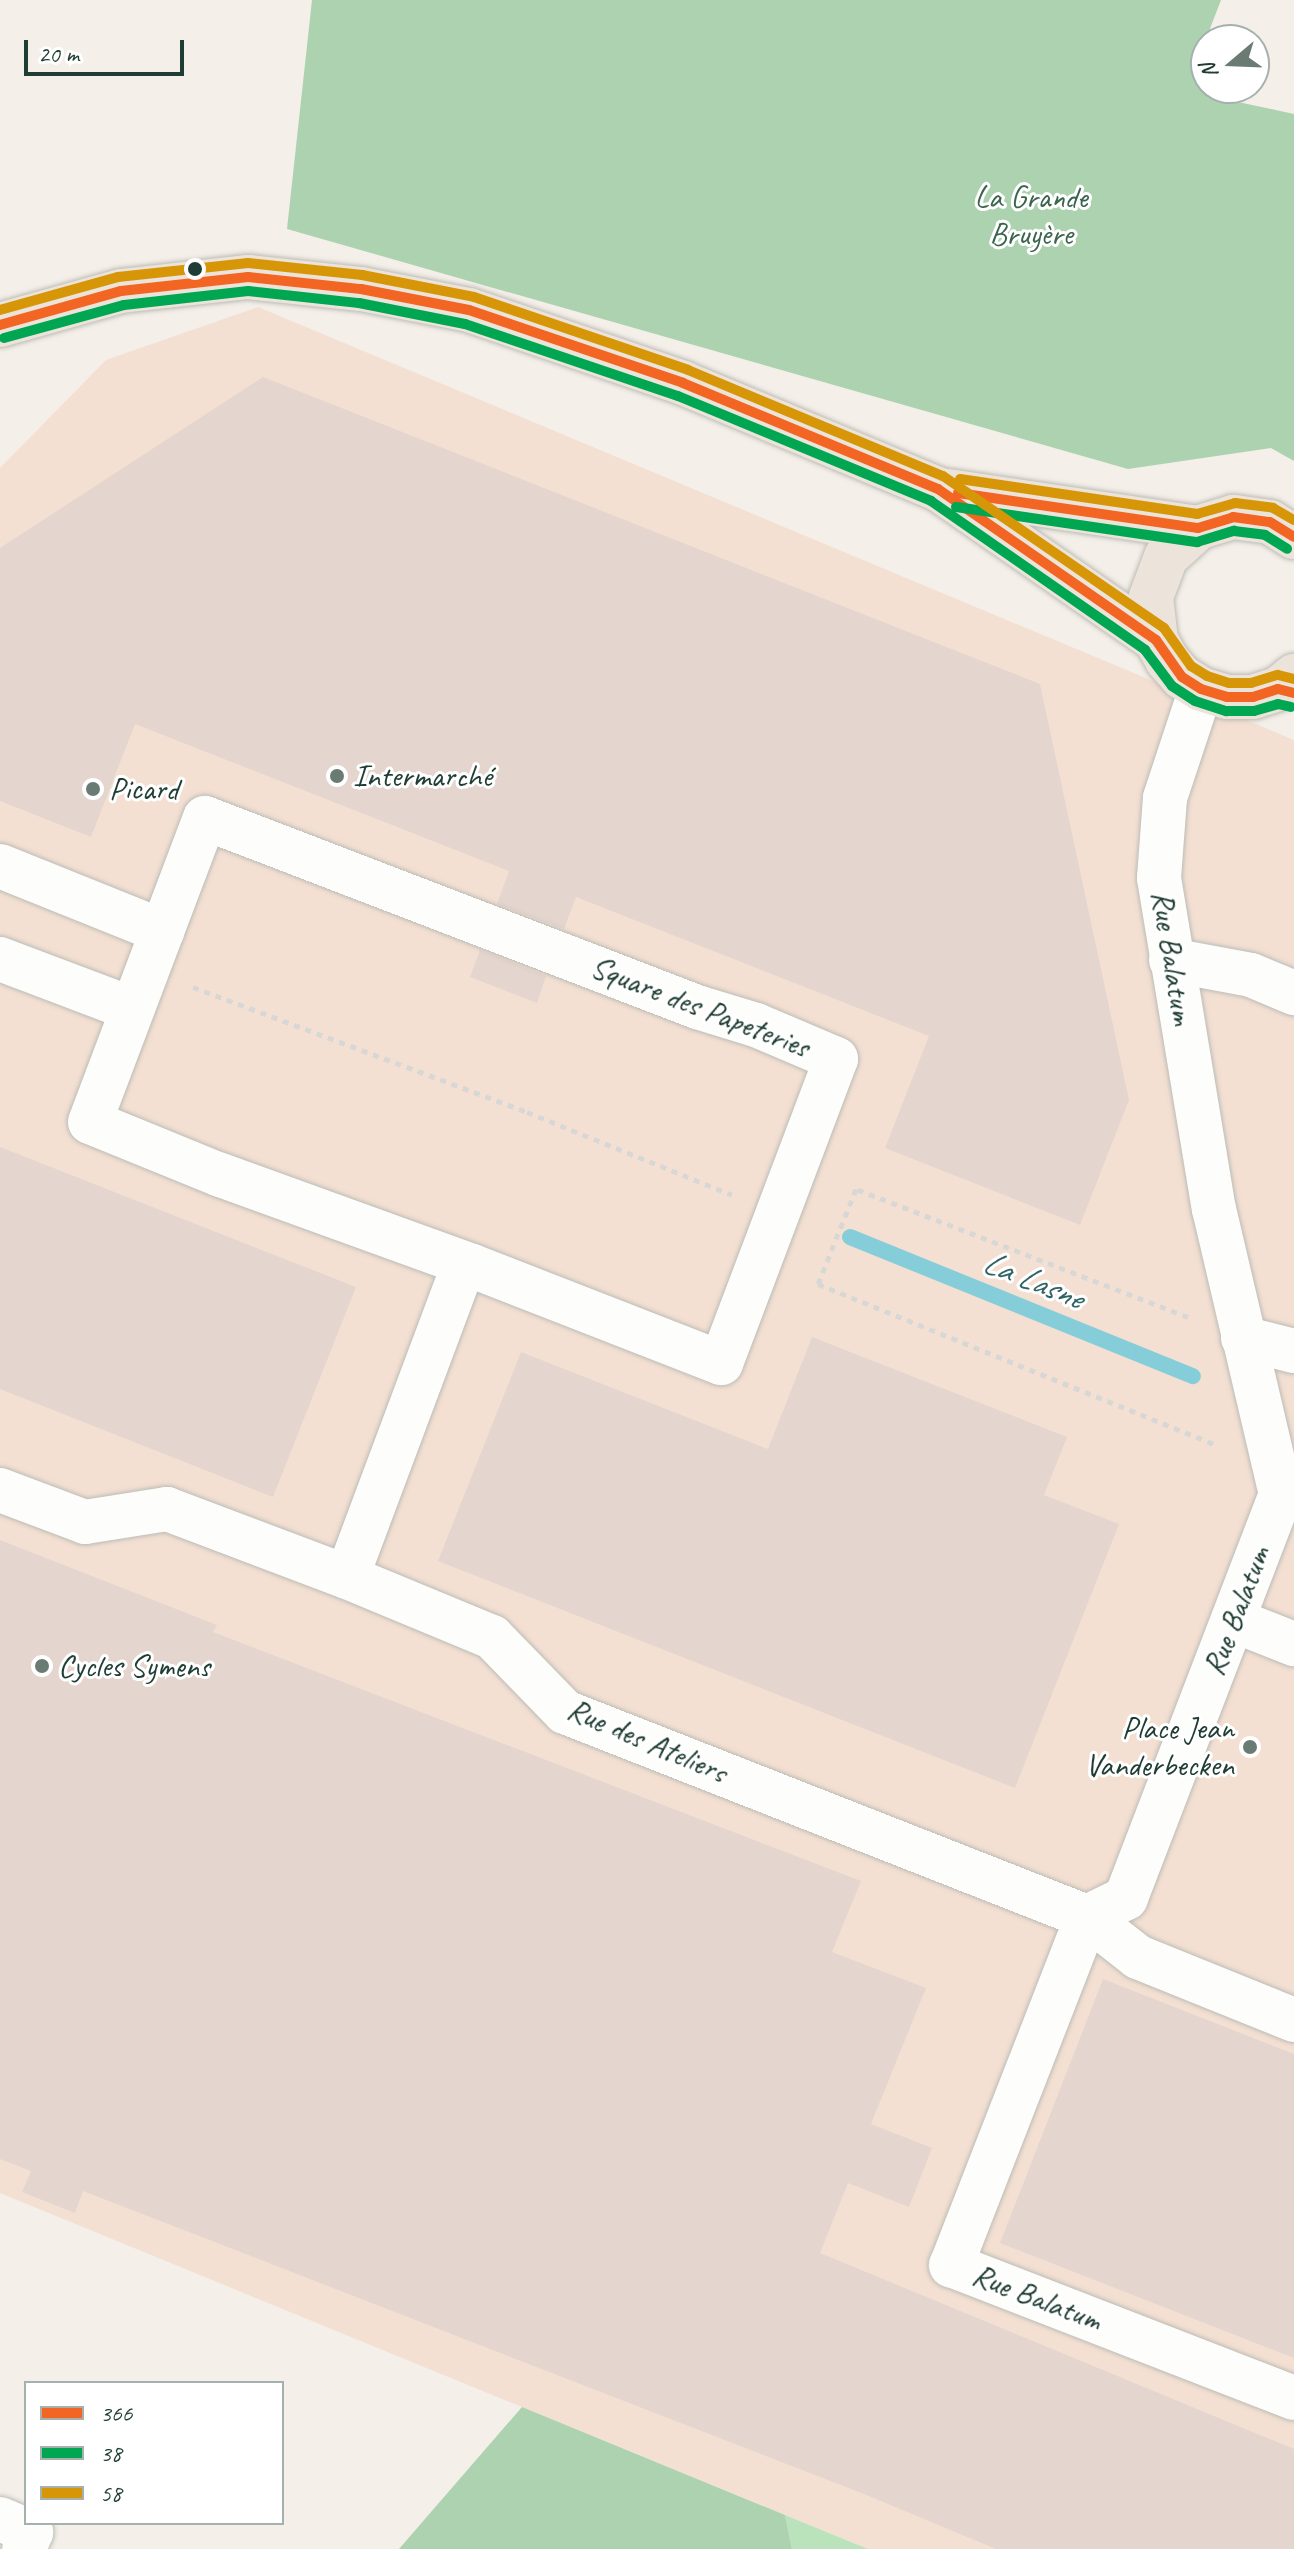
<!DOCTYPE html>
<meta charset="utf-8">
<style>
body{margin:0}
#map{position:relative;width:1294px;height:2549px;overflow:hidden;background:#f4efe8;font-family:Caveat,sans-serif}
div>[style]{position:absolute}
.built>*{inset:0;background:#f4e0d2}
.green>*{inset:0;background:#bbe3bb}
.forest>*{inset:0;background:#acd2af}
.stream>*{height:16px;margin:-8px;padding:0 8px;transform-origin:8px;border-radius:8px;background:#86cdda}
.building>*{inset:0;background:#e4d5cf}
.path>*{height:5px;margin-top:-2.5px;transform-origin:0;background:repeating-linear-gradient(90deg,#d7d8d5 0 6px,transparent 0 12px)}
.roads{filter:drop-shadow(0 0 2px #bcbcb7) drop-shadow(0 0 2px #bcbcb7)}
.minor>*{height:44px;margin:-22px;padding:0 22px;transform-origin:22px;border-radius:22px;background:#fdfdfc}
.major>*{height:44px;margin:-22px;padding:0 22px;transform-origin:22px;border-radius:22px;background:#ece4da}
.bus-1>*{height:10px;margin:-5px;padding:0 5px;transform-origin:5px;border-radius:5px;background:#f26522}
.bus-2>*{height:10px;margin:-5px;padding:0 5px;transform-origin:5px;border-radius:5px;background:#00a651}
.bus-3>*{height:10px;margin:-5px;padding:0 5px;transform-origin:5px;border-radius:5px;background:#d79608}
.dots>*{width:22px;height:22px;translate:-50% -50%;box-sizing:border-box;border:4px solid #fff;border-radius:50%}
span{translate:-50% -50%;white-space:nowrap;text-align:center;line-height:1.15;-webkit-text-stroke:6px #fff;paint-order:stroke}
.park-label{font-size:32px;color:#3a644d}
.poi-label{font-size:32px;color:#1f3d34}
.left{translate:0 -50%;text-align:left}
.right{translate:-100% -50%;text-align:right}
.street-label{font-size:32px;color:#1f3d34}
.water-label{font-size:34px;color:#306464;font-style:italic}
.legend{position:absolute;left:24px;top:2381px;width:260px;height:144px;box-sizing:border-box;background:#fff;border:2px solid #a5b1ae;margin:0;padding:10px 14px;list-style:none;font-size:24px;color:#1f3d34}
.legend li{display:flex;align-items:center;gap:16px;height:40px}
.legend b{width:40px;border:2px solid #a5b1ae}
.north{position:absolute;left:1190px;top:24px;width:80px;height:80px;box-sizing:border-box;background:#fff;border:2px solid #a5b1ae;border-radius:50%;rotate:251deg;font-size:22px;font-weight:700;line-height:32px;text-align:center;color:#1f3d34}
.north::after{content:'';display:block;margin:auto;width:28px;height:36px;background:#6a7b73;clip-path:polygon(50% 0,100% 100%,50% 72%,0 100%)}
.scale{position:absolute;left:24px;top:40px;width:160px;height:36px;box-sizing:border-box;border:4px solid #1f3d34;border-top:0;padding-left:10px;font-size:24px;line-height:28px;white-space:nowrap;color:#1f3d34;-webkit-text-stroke:6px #fff;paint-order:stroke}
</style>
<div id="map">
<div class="built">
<i style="clip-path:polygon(258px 307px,1294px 740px,1294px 2549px,868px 2549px,0 2193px,0 468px,106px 360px)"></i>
</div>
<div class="green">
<i style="clip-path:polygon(785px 2515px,868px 2549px,792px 2549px)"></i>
</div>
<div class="forest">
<i style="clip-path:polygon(312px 0,1221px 0,1199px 57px,1206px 65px,1206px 88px,1226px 88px,1238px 102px,1294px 114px,1294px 461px,1271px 448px,1128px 469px,287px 229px)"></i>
<i style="clip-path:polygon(522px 2407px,785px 2515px,792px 2549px,399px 2549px)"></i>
</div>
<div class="stream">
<i style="left:850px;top:1237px;width:370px;rotate:22.1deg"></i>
</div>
<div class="building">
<i style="clip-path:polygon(263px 377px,1040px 684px,1129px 1100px,1080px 1225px,885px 1148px,929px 1036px,576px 897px,564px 929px,497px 904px,509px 871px,135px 724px,91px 837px,0 801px,0 548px)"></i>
<i style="clip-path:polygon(480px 950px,546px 976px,537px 1003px,470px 977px)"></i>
<i style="clip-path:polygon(0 1147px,356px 1287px,273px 1497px,0 1389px)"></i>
<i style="clip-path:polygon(812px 1337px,1067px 1437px,1044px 1495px,1119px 1524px,1015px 1788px,438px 1561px,521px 1352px,768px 1449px)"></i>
<i style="clip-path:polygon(0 1540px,217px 1625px,213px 1632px,861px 1881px,832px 1952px,926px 1988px,871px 2124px,932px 2148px,909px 2207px,848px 2183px,820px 2253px,1294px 2449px,1294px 2549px,996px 2549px,864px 2494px,83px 2191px,75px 2213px,22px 2192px,31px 2171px,0 2159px)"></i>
<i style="clip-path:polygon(1103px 1979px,1294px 2054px,1294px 2358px,1000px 2243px)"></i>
</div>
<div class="path">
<i style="left:193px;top:987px;width:357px;rotate:20.5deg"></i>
<i style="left:527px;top:1112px;width:221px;rotate:22deg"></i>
<i style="left:1188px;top:1317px;width:356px;rotate:-158.9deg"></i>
<i style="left:856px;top:1189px;width:102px;rotate:111.8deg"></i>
<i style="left:818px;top:1284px;width:432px;rotate:22deg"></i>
</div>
<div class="roads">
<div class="minor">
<i style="left:1201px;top:689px;width:115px;rotate:108.3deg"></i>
<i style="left:1165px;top:798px;width:80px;rotate:94.3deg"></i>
<i style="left:1159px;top:878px;width:336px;rotate:80.6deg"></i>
<i style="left:1214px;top:1209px;width:293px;rotate:76.8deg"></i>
<i style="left:1281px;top:1494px;width:433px;rotate:111deg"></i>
<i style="left:1126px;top:1898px;width:43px;rotate:154deg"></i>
<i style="left:1087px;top:1917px;width:374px;rotate:111.3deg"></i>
<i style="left:951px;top:2265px;width:368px;rotate:21.2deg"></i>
<i style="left:205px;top:818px;width:527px;rotate:21.01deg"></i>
<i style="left:697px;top:1007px;width:62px;rotate:17deg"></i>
<i style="left:756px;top:1025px;width:87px;rotate:23deg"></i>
<i style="left:836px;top:1059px;width:325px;rotate:110.7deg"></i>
<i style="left:721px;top:1363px;width:267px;rotate:-158.7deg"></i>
<i style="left:472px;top:1266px;width:268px;rotate:-160.1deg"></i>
<i style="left:220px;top:1175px;width:140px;rotate:-157.8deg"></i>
<i style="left:90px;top:1122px;width:325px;rotate:-69.3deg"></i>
<i style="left:0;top:866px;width:175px;rotate:21.9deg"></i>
<i style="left:0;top:959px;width:141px;rotate:20.7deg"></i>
<i style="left:1171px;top:960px;width:81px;rotate:10.6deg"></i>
<i style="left:1251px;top:975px;width:47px;rotate:22.7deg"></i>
<i style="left:1243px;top:1338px;width:53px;rotate:14.3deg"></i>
<i style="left:0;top:1490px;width:91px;rotate:20.6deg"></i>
<i style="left:85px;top:1522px;width:83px;rotate:-9deg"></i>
<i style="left:167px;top:1509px;width:192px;rotate:20.7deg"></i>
<i style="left:347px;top:1577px;width:157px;rotate:22.5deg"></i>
<i style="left:492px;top:1637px;width:105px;rotate:45.8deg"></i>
<i style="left:565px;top:1712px;width:561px;rotate:21.44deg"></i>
<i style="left:1087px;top:1917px;width:65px;rotate:38.1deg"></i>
<i style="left:1138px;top:1957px;width:168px;rotate:22deg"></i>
<i style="left:347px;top:1577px;width:334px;rotate:-69.5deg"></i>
<i style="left:1233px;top:1620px;width:66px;rotate:21.5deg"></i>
<i style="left:0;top:2519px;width:34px;rotate:23deg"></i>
<i style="left:31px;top:2532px;width:18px;rotate:112deg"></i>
</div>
<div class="major">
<i style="left:0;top:325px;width:126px;rotate:-15.7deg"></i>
<i style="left:121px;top:291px;width:128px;rotate:-6.3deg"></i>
<i style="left:248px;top:277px;width:114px;rotate:6.1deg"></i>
<i style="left:361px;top:289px;width:110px;rotate:11deg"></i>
<i style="left:469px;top:310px;width:226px;rotate:18.8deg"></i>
<i style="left:683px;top:383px;width:276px;rotate:22.6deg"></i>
<i style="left:938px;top:489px;width:265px;rotate:34.7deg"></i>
<i style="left:948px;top:491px;width:253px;rotate:8.4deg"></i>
<i style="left:1294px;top:537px;width:28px;rotate:-148deg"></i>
<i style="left:1270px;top:522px;width:37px;rotate:-172deg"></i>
<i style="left:1233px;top:517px;width:37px;rotate:163deg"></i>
<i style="left:1198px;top:528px;width:43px;rotate:137.8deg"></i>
<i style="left:1166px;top:557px;width:43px;rotate:110.6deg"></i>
<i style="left:1151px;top:597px;width:43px;rotate:83.4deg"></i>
<i style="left:1156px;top:640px;width:23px;rotate:61deg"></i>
<i style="left:1167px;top:660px;width:23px;rotate:49deg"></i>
<i style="left:1182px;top:677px;width:22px;rotate:32deg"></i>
<i style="left:1201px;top:689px;width:27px;rotate:17deg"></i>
<i style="left:1227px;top:697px;width:26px"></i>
<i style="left:1253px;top:697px;width:26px;rotate:-18deg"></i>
<i style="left:1278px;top:689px;width:21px;rotate:-39deg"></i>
</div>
</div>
<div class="bus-1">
<i style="left:0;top:325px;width:126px;rotate:-15.7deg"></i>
<i style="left:121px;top:291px;width:128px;rotate:-6.3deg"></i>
<i style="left:248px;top:277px;width:114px;rotate:6.1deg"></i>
<i style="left:361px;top:289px;width:110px;rotate:11deg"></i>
<i style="left:469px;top:310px;width:226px;rotate:18.8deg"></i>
<i style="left:683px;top:383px;width:276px;rotate:22.6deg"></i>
<i style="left:938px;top:489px;width:265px;rotate:34.7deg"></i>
<i style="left:1156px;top:640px;width:45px;rotate:54.9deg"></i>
<i style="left:1182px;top:677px;width:22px;rotate:32deg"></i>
<i style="left:1201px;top:689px;width:27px;rotate:17deg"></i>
<i style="left:1227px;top:697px;width:26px"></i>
<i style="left:1253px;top:697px;width:26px;rotate:-18deg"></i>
<i style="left:1278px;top:689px;width:16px;rotate:14deg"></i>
<i style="left:958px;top:493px;width:243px;rotate:8.3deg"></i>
<i style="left:1198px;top:528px;width:37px;rotate:-17deg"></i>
<i style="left:1233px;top:517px;width:37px;rotate:8deg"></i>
<i style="left:1270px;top:522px;width:28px;rotate:32deg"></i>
</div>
<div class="bus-2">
<i style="left:4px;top:338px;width:124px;rotate:-15.4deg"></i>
<i style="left:124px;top:305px;width:125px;rotate:-6.4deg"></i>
<i style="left:248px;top:291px;width:112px;rotate:6.2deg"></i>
<i style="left:359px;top:303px;width:108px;rotate:11.2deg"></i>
<i style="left:465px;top:324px;width:225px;rotate:18.7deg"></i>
<i style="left:678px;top:396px;width:274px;rotate:22.5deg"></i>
<i style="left:931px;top:501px;width:261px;rotate:34.8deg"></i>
<i style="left:1145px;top:650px;width:45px;rotate:53.1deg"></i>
<i style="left:1172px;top:686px;width:27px;rotate:33deg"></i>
<i style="left:1195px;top:701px;width:33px;rotate:18deg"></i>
<i style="left:1226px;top:711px;width:28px"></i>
<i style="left:1254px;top:711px;width:25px;rotate:-16deg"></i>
<i style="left:1278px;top:704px;width:13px;rotate:13deg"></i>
<i style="left:956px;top:507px;width:244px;rotate:8.3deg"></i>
<i style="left:1197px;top:542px;width:39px;rotate:-17deg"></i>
<i style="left:1234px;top:531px;width:31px;rotate:7deg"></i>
<i style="left:1265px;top:535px;width:26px;rotate:32deg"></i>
</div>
<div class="bus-3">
<i style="left:0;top:310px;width:123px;rotate:-15.6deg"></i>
<i style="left:118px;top:277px;width:131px;rotate:-6.1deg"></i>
<i style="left:248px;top:263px;width:115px;rotate:6deg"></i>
<i style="left:362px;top:275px;width:114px;rotate:11.1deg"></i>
<i style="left:474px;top:297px;width:226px;rotate:18.8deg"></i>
<i style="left:688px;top:370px;width:276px;rotate:22.6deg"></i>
<i style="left:943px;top:476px;width:268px;rotate:34.5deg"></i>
<i style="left:1164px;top:628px;width:47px;rotate:54.6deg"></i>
<i style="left:1191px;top:666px;width:19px;rotate:32deg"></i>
<i style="left:1207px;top:676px;width:23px;rotate:18deg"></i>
<i style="left:1229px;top:683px;width:22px"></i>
<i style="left:1251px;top:683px;width:28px;rotate:-17deg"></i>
<i style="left:1278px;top:675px;width:16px;rotate:14deg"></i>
<i style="left:960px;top:479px;width:240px;rotate:8.4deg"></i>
<i style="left:1197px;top:514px;width:40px;rotate:-16deg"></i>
<i style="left:1235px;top:503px;width:38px;rotate:7deg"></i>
<i style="left:1273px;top:508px;width:24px;rotate:30deg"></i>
</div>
<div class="dots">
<i style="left:195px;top:269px;background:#1f3d34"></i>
<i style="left:337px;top:776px;background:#6a7b73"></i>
<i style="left:93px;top:789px;background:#6a7b73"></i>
<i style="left:42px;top:1666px;background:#6a7b73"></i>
<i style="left:1250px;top:1747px;background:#6a7b73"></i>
</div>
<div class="park-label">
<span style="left:1031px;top:216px">La Grande<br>Bruyère</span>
</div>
<div class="poi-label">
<span class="left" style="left:353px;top:776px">Intermarché</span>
<span class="left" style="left:109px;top:789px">Picard</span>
<span class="left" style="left:58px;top:1666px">Cycles Symens</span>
<span class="right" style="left:1234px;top:1747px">Place Jean<br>Vanderbecken</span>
</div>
<div class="street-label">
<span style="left:1172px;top:958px;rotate:81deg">Rue Balatum</span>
<span style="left:700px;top:1007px;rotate:21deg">Square des Papeteries</span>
<span style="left:1237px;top:1611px;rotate:-69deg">Rue Balatum</span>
<span style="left:647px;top:1741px;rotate:23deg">Rue des Ateliers</span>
<span style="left:1037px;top:2298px;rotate:21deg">Rue Balatum</span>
</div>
<div class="water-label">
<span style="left:1033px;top:1279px;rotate:22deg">La Lasne</span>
</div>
<ul class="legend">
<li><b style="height:10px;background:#f26522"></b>366</li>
<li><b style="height:10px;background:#00a651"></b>38</li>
<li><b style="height:10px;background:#d79608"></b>58</li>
</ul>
<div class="north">N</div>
<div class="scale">20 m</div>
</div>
